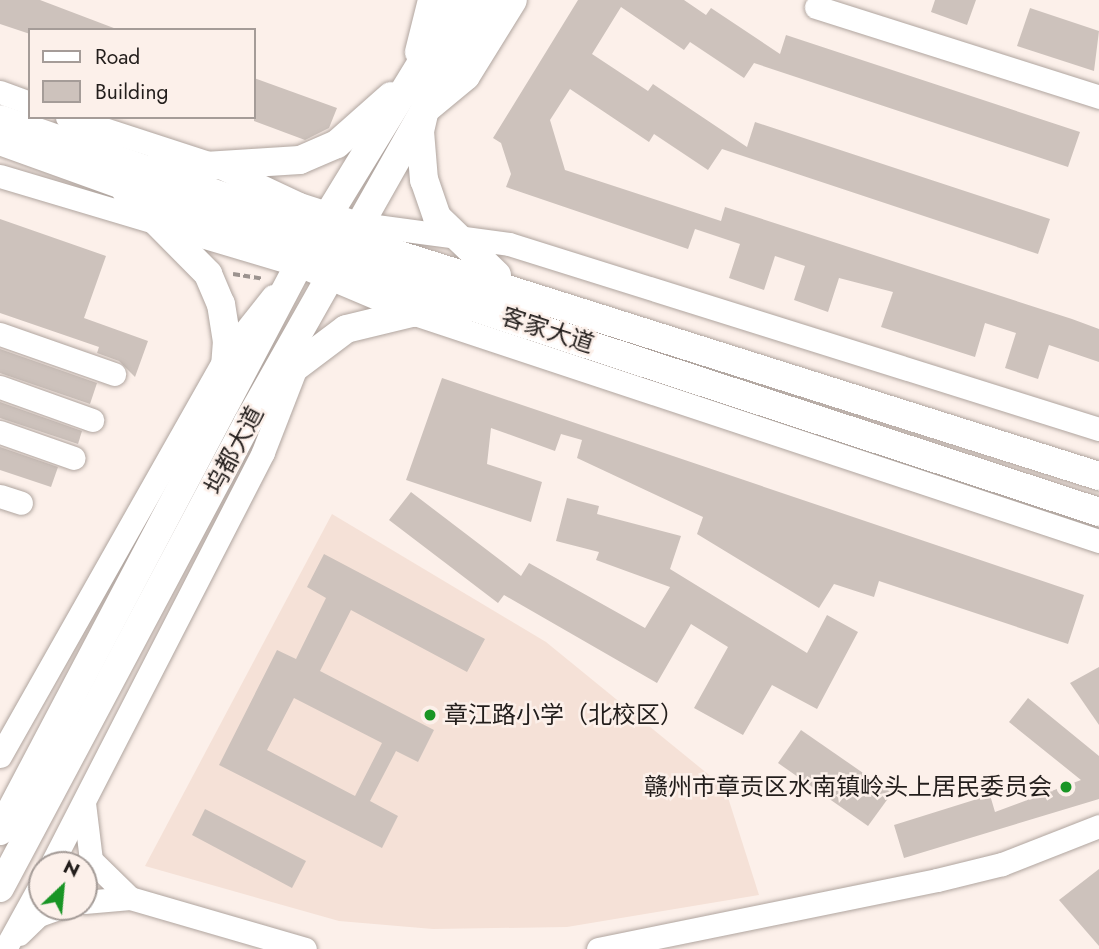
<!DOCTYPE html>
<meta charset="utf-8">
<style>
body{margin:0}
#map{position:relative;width:1099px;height:949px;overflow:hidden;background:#fcf0ea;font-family:Jost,"Noto Sans SC",sans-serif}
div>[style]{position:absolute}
.built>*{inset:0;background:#f5e1d7}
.building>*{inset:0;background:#cdc2bc}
.path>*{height:3.5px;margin-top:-1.75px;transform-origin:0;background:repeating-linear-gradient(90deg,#9c938f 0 7px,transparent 0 10.5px)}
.roads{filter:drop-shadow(0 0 2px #b0a59f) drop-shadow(0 0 2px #b0a59f)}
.minor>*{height:23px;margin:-11.5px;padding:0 11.5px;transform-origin:11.5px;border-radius:11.5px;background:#fff}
.major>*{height:28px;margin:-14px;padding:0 14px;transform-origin:14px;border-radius:14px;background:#fff}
.dots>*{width:19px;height:19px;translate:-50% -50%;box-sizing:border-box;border:4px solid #fcf0ea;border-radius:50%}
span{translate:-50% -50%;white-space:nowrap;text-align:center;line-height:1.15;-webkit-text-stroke:5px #fcf0ea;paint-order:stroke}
.street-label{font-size:24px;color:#231e1c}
.poi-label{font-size:24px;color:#231e1c}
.left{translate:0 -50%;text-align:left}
.right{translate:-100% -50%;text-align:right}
.legend{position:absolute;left:28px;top:28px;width:228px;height:91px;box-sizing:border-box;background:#fcf0ea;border:2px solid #a59c98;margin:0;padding:9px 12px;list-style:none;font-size:21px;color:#231e1c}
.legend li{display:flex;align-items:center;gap:14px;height:35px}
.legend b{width:35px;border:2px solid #a59c98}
.north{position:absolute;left:28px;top:851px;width:70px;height:70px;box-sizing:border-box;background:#fcf0ea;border:2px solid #a59c98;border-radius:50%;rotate:26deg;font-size:19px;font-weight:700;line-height:28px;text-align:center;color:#231e1c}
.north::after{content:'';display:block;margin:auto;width:24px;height:32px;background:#199525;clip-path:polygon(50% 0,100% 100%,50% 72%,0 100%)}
</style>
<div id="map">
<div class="built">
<i style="clip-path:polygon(332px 514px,546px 642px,725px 788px,759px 895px,567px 927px,433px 929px,339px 921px,145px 866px)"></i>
</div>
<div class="building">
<i style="clip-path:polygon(0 0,40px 0,119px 30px,30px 34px,0 24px)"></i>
<i style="clip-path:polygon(578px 0,684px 0,706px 15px,711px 8px,780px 54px,786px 35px,1080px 132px,1068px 167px,754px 63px,744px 78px,690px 42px,684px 50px,621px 7px,592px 54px,648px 91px,653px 84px,747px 147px,755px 122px,1050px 219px,1038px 254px,722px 149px,708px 170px,654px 134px,649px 142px,570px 89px,550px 120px,565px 170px,721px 221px,725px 207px,1072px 319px,1099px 329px,1099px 362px,1049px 345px,1038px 379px,1005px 368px,1016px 333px,985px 323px,975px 357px,881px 327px,893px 292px,839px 278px,828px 312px,794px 300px,805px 266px,775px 256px,764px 290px,729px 278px,740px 244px,695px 229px,688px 249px,506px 187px,511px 174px,501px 143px,493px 138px)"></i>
<i style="clip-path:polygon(935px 0,976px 0,967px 25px,931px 12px)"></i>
<i style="clip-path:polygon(1030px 8px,1099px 31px,1094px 71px,1017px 46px)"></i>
<i style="clip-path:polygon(254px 78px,337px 108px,329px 128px,305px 140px,254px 121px)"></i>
<i style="clip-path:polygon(0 219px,106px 256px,84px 318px,148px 341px,135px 377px,119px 361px,97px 353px,99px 347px,0 313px)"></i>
<i style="clip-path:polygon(0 349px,97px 383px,90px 404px,0 373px)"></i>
<i style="clip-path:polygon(442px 378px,1084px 595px,1068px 644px,879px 581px,874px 597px,834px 584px,819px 608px,697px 534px,703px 517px,577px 458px,582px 440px,561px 434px,555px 451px,491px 428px,487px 464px,542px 482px,531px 522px,406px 480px)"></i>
<i style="clip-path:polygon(0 402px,82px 431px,78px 444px,0 418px)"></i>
<i style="clip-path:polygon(0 447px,58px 467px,51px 487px,0 470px)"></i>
<i style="clip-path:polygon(411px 492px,521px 576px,529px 563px,645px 628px,670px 587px,596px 560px,599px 552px,556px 541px,567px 498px,599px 506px,597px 514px,681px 536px,670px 569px,807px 653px,827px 615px,858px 632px,817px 709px,772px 685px,743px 735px,694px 708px,728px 647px,691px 624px,657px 683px,504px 595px,498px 603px,389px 520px)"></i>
<i style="clip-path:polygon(evenodd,324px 554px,485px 639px,467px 672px,351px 610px,320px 671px,434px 730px,418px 762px,396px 751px,370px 801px,398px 816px,382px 848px,219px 765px,277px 650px,296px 659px,326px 598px,307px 587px,324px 554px,294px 698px,382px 743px,355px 796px,267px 750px,294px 698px)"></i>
<i style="clip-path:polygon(1099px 667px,1099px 725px,1070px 683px)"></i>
<i style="clip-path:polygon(1028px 698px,1099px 756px,1099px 799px,904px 858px,894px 825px,990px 795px,995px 812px,1081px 780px,1009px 722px)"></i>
<i style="clip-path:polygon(801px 730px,892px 793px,868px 826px,778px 763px)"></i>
<i style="clip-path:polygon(205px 809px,306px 861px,292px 888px,192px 835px)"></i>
<i style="clip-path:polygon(1099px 869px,1099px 946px,1059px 900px)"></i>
</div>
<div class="path">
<i style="left:233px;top:274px;width:30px;rotate:9deg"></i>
</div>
<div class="roads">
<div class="minor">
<i style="left:816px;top:7px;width:297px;rotate:17.6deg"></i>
<i style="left:0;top:92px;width:32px;rotate:20deg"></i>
<i style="left:67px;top:117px;width:159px;rotate:18deg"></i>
<i style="left:218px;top:166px;width:89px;rotate:25.1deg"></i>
<i style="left:299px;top:204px;width:65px;rotate:17.9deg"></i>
<i style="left:361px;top:224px;width:149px;rotate:7.7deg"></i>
<i style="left:509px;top:244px;width:618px;rotate:17.41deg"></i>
<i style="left:0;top:176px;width:309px;rotate:16.6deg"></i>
<i style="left:296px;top:264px;width:126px;rotate:22.9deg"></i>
<i style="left:412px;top:313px;width:724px;rotate:18.36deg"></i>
<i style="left:0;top:334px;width:121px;rotate:19.3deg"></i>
<i style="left:0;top:387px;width:98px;rotate:19.7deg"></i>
<i style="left:0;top:432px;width:78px;rotate:19.4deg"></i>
<i style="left:0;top:496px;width:22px;rotate:18deg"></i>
<i style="left:0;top:756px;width:462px;rotate:-60.5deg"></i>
<i style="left:227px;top:354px;width:74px;rotate:-51.6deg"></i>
<i style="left:84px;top:803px;width:57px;rotate:83deg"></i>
<i style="left:91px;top:860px;width:54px;rotate:44.3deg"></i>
<i style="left:130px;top:898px;width:46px;rotate:175deg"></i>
<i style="left:51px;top:865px;width:464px;rotate:-62.8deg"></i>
<i style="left:263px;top:452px;width:97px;rotate:-68.7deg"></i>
<i style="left:130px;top:898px;width:182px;rotate:16.2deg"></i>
<i style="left:19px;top:934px;width:28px;rotate:-44deg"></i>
<i style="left:39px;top:915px;width:23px;rotate:-20deg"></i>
<i style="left:5px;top:949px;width:77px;rotate:-61.1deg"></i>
<i style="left:598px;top:949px;width:346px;rotate:-11.5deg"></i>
<i style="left:937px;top:880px;width:67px;rotate:-13.8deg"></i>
<i style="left:1002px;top:864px;width:104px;rotate:-21.4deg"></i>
</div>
<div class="major">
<i style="left:419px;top:52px;width:54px;rotate:-76deg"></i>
<i style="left:0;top:119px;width:339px;rotate:19.1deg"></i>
<i style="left:320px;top:230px;width:817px;rotate:17.53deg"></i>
<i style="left:0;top:141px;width:360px;rotate:19.8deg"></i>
<i style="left:339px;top:263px;width:800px;rotate:18.14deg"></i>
<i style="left:160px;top:162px;width:45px;rotate:5.1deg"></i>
<i style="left:205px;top:166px;width:95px;rotate:-3.6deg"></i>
<i style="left:300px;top:160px;width:40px;rotate:-23.4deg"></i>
<i style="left:337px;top:144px;width:72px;rotate:-41.6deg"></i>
<i style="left:126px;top:191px;width:117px;rotate:45.3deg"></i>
<i style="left:208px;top:274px;width:33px;rotate:67deg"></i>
<i style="left:221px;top:304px;width:37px;rotate:81deg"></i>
<i style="left:227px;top:341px;width:52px;rotate:94.4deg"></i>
<i style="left:497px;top:275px;width:83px;rotate:-136deg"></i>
<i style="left:437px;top:217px;width:39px;rotate:-109deg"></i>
<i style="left:424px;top:180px;width:49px;rotate:-94.7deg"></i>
<i style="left:420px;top:131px;width:22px;rotate:-77deg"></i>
<i style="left:425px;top:110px;width:53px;rotate:-39.7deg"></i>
<i style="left:466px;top:76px;width:89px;rotate:-58.3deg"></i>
<i style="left:281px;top:378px;width:81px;rotate:-37deg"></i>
<i style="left:346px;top:329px;width:68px;rotate:-13.6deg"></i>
<i style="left:412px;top:313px;width:51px;rotate:-3.4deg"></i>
<i style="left:0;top:831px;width:656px;rotate:-62.18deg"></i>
<i style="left:306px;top:251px;width:294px;rotate:-58.5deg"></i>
<i style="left:0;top:888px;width:528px;rotate:-61.98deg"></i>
<i style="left:248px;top:422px;width:485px;rotate:-60.5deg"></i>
</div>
</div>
<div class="dots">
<i style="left:430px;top:715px;background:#199525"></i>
<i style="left:1066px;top:787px;background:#199525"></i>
</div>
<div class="street-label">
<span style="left:548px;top:330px;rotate:18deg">客家大道</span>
<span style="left:234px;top:450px;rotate:-62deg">坞都大道</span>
</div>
<div class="poi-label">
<span class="left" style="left:444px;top:715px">章江路小学（北校区）</span>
<span class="right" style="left:1052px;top:787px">赣州市章贡区水南镇岭头上居民委员会</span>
</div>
<ul class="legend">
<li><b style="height:9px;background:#fff"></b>Road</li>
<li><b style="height:19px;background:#cdc2bc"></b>Building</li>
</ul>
<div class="north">N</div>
</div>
